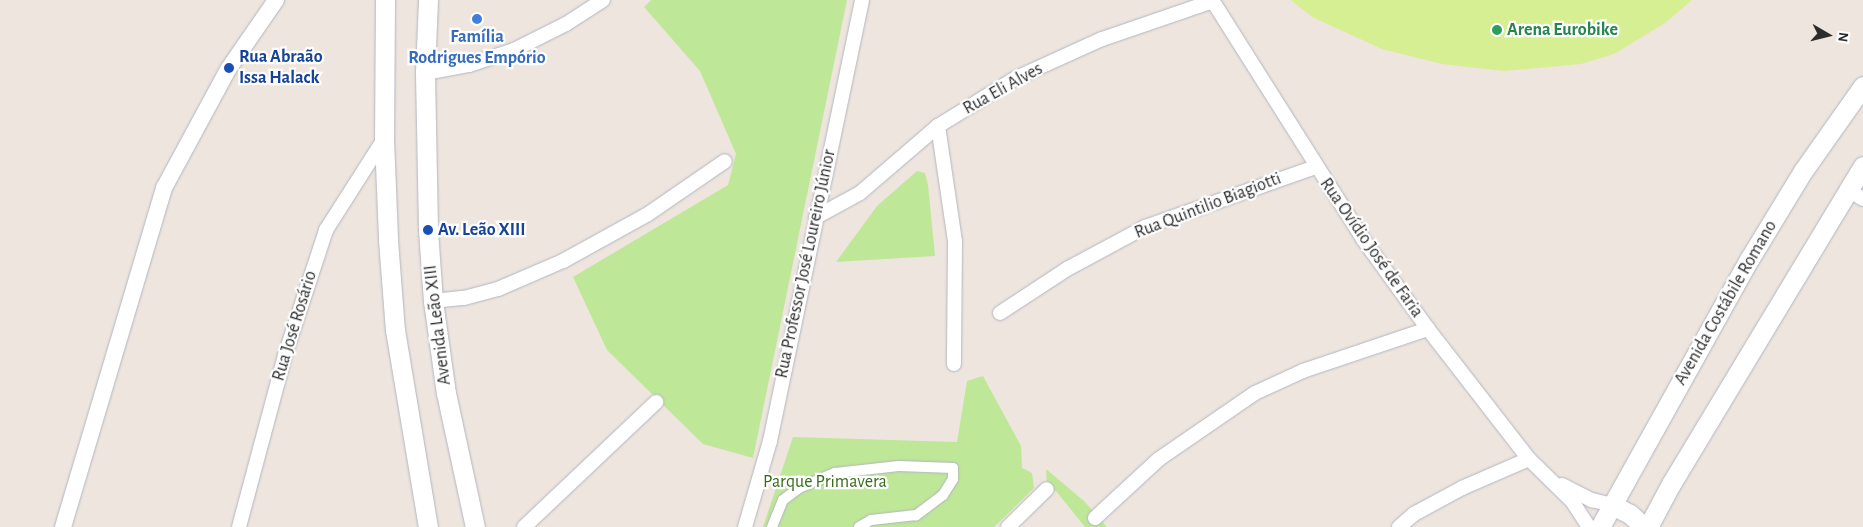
<!DOCTYPE html>
<meta charset="utf-8">
<style>
body{margin:0}
#map{position:relative;width:1863px;height:527px;overflow:hidden;background:#eee5de;font-family:"Alegreya Sans",sans-serif}
div>[style]{position:absolute}
.green>*{inset:0;background:#bfe798}
.pitch>*{inset:0;background:#d6ef93}
.roads{filter:drop-shadow(0 0 1px #b2b6c0) drop-shadow(0 0 1px #b2b6c0)}
.pedestrian>*{height:10px;margin:-5px;padding:0 5px;transform-origin:5px;border-radius:5px;background:#fff}
.minor>*{height:14px;margin:-7px;padding:0 7px;transform-origin:7px;border-radius:7px;background:#fff}
.tertiary>*{height:16px;margin:-8px;padding:0 8px;transform-origin:8px;border-radius:8px;background:#fff}
.secondary>*{height:19px;margin:-9.5px;padding:0 9.5px;transform-origin:9.5px;border-radius:9.5px;background:#fff}
.dots>*{width:14px;height:14px;translate:-50% -50%;box-sizing:border-box;border:2px solid #fff;border-radius:50%}
span{translate:-50% -50%;white-space:nowrap;text-align:center;line-height:1.15;-webkit-text-stroke:4.5px #fff;paint-order:stroke}
.leisure-label{font-size:18px;color:#27864d;font-weight:700}
.left{translate:0 -50%;text-align:left}
.shop-label{font-size:18px;color:#366cbe;font-weight:700}
.transit-label{font-size:18px;color:#164399;font-weight:700}
.street-label{font-size:18px;color:#2c2c2c}
.park-label{font-size:18px;color:#366e17}
.north{position:absolute;left:1803px;top:10px;width:50px;height:50px;-webkit-text-stroke:4px #fff;paint-order:stroke;rotate:98deg;font-size:14px;font-weight:700;line-height:20px;text-align:center;color:#2c2c2c}
.north::after{content:'';display:block;margin:auto;width:18px;height:22px;background:#2c2c2c;clip-path:polygon(50% 0,100% 100%,50% 72%,0 100%)}
</style>
<div id="map">
<div class="green">
<i style="clip-path:polygon(651px 0,847px 0,753px 458px,703px 444px,607px 350px,573px 277px,728px 185px,736px 154px,700px 71px,644px 7px)"></i>
<i style="clip-path:polygon(917px 171px,925px 173px,928px 185px,935px 256px,836px 262px,877px 206px)"></i>
<i style="clip-path:polygon(983px 376px,1021px 446px,1022px 468px,1032px 473px,1034px 488px,994px 527px,763px 527px,793px 437px,957px 442px,967px 381px)"></i>
<i style="clip-path:polygon(1046px 469px,1084px 501px,1107px 527px,1085px 527px,1056px 491px,1047px 489px)"></i>
</div>
<div class="pitch">
<i style="clip-path:polygon(1291px 0,1692px 0,1665px 23px,1614px 54px,1581px 64px,1504px 71px,1442px 64px,1382px 49px,1312px 17px)"></i>
</div>
<div class="roads">
<div class="pedestrian">
<i style="left:772px;top:527px;width:29px;rotate:-68deg"></i>
<i style="left:783px;top:500px;width:20px;rotate:-37deg"></i>
<i style="left:799px;top:488px;width:39px;rotate:-23deg"></i>
<i style="left:835px;top:473px;width:64px;rotate:-6.2deg"></i>
<i style="left:899px;top:466px;width:54px;rotate:2.1deg"></i>
<i style="left:953px;top:468px;width:11px;rotate:90deg"></i>
<i style="left:953px;top:479px;width:19px;rotate:122deg"></i>
<i style="left:943px;top:495px;width:34px;rotate:143deg"></i>
<i style="left:916px;top:515px;width:45px;rotate:173.7deg"></i>
<i style="left:871px;top:520px;width:14px;rotate:150deg"></i>
</div>
<div class="minor">
<i style="left:1212px;top:0;width:283px;rotate:57.7deg"></i>
<i style="left:1363px;top:239px;width:111px;rotate:54.2deg"></i>
<i style="left:1428px;top:329px;width:165px;rotate:52.2deg"></i>
<i style="left:1529px;top:459px;width:60px;rotate:44.3deg"></i>
<i style="left:1572px;top:501px;width:31px;rotate:57deg"></i>
<i style="left:425px;top:73px;width:45px;rotate:-10.3deg"></i>
<i style="left:469px;top:65px;width:47px;rotate:-18.4deg"></i>
<i style="left:514px;top:50px;width:58px;rotate:-26.6deg"></i>
<i style="left:566px;top:24px;width:44px;rotate:-33deg"></i>
<i style="left:938px;top:126px;width:116px;rotate:81.6deg"></i>
<i style="left:955px;top:241px;width:123px;rotate:90.5deg"></i>
<i style="left:1847px;top:189px;width:19px;rotate:32deg"></i>
<i style="left:816px;top:217px;width:50px;rotate:-28.6deg"></i>
<i style="left:860px;top:193px;width:103px;rotate:-40.7deg"></i>
<i style="left:938px;top:126px;width:92px;rotate:-31.6deg"></i>
<i style="left:1016px;top:78px;width:94px;rotate:-24.4deg"></i>
<i style="left:1102px;top:39px;width:117px;rotate:-18.9deg"></i>
<i style="left:433px;top:301px;width:31px;rotate:-6deg"></i>
<i style="left:464px;top:298px;width:35px;rotate:-15deg"></i>
<i style="left:498px;top:289px;width:71px;rotate:-23.3deg"></i>
<i style="left:563px;top:261px;width:97px;rotate:-28.9deg"></i>
<i style="left:648px;top:214px;width:93px;rotate:-34.5deg"></i>
<i style="left:1000px;top:313px;width:80px;rotate:-33.3deg"></i>
<i style="left:1067px;top:269px;width:89px;rotate:-28.3deg"></i>
<i style="left:1145px;top:227px;width:180px;rotate:-19.4deg"></i>
<i style="left:1562px;top:485px;width:34px;rotate:27deg"></i>
<i style="left:1592px;top:500px;width:21px;rotate:14deg"></i>
<i style="left:1095px;top:518px;width:87px;rotate:-42.7deg"></i>
<i style="left:1159px;top:459px;width:116px;rotate:-34.5deg"></i>
<i style="left:1255px;top:393px;width:53px;rotate:-24.6deg"></i>
<i style="left:1303px;top:371px;width:132px;rotate:-18.6deg"></i>
<i style="left:239px;top:527px;width:178px;rotate:-75deg"></i>
<i style="left:285px;top:355px;width:132px;rotate:-71.8deg"></i>
<i style="left:326px;top:230px;width:108px;rotate:-57.5deg"></i>
<i style="left:524px;top:527px;width:182px;rotate:-43.4deg"></i>
<i style="left:745px;top:527px;width:90px;rotate:-73.8deg"></i>
<i style="left:770px;top:441px;width:450px;rotate:-78.2deg"></i>
<i style="left:1008px;top:527px;width:54px;rotate:-44.3deg"></i>
<i style="left:1399px;top:527px;width:20px;rotate:-41deg"></i>
<i style="left:1414px;top:514px;width:55px;rotate:-28.4deg"></i>
<i style="left:1462px;top:488px;width:73px;rotate:-23.4deg"></i>
</div>
<div class="tertiary">
<i style="left:63px;top:527px;width:354px;rotate:-73.4deg"></i>
<i style="left:164px;top:188px;width:136px;rotate:-61.6deg"></i>
<i style="left:229px;top:68px;width:83px;rotate:-55.3deg"></i>
</div>
<div class="secondary">
<i style="left:385px;top:0;width:139px;rotate:90.4deg"></i>
<i style="left:384px;top:139px;width:101px;rotate:87.7deg"></i>
<i style="left:388px;top:240px;width:90px;rotate:85.6deg"></i>
<i style="left:395px;top:330px;width:200px;rotate:80.5deg"></i>
<i style="left:428px;top:0;width:73px;rotate:92.4deg"></i>
<i style="left:425px;top:73px;width:157px;rotate:88.9deg"></i>
<i style="left:428px;top:230px;width:71px;rotate:86deg"></i>
<i style="left:433px;top:301px;width:93px;rotate:82deg"></i>
<i style="left:446px;top:393px;width:137px;rotate:77.8deg"></i>
<i style="left:1612px;top:505px;width:20px;rotate:27deg"></i>
<i style="left:1630px;top:514px;width:19px;rotate:43deg"></i>
<i style="left:1600px;top:527px;width:308px;rotate:-60.9deg"></i>
<i style="left:1750px;top:258px;width:102px;rotate:-58.7deg"></i>
<i style="left:1803px;top:171px;width:104px;rotate:-54.8deg"></i>
<i style="left:1648px;top:527px;width:49px;rotate:-61.9deg"></i>
<i style="left:1671px;top:484px;width:371px;rotate:-58.9deg"></i>
</div>
</div>
<div class="dots">
<i style="left:477px;top:19px;background:#3f7fe0"></i>
<i style="left:1497px;top:30px;background:#2e9e5b"></i>
<i style="left:229px;top:68px;background:#1a4fb4"></i>
<i style="left:428px;top:230px;background:#1a4fb4"></i>
</div>
<div class="leisure-label">
<span class="left" style="left:1507px;top:30px">Arena Eurobike</span>
</div>
<div class="shop-label">
<span style="left:477px;top:48px">Família<br>Rodrigues Empório</span>
</div>
<div class="transit-label">
<span class="left" style="left:239px;top:68px">Rua Abraão<br>Issa Halack</span>
<span class="left" style="left:438px;top:230px">Av. Leão XIII</span>
</div>
<div class="street-label">
<span style="left:1003px;top:89px;rotate:-29deg">Rua Eli Alves</span>
<span style="left:1208px;top:206px;rotate:-21deg">Rua Quintilio Biagiotti</span>
<span style="left:1371px;top:248px;rotate:55deg">Rua Ovídio José de Faria</span>
<span style="left:806px;top:264px;rotate:-78deg">Rua Professor José Loureiro Júnior</span>
<span style="left:1726px;top:303px;rotate:-60deg">Avenida Costábile Romano</span>
<span style="left:438px;top:325px;rotate:-97deg">Avenida Leão XIII</span>
<span style="left:295px;top:326px;rotate:-73deg">Rua José Rosário</span>
</div>
<div class="park-label">
<span style="left:825px;top:482px">Parque Primavera</span>
</div>
<div class="north">N</div>
</div>
